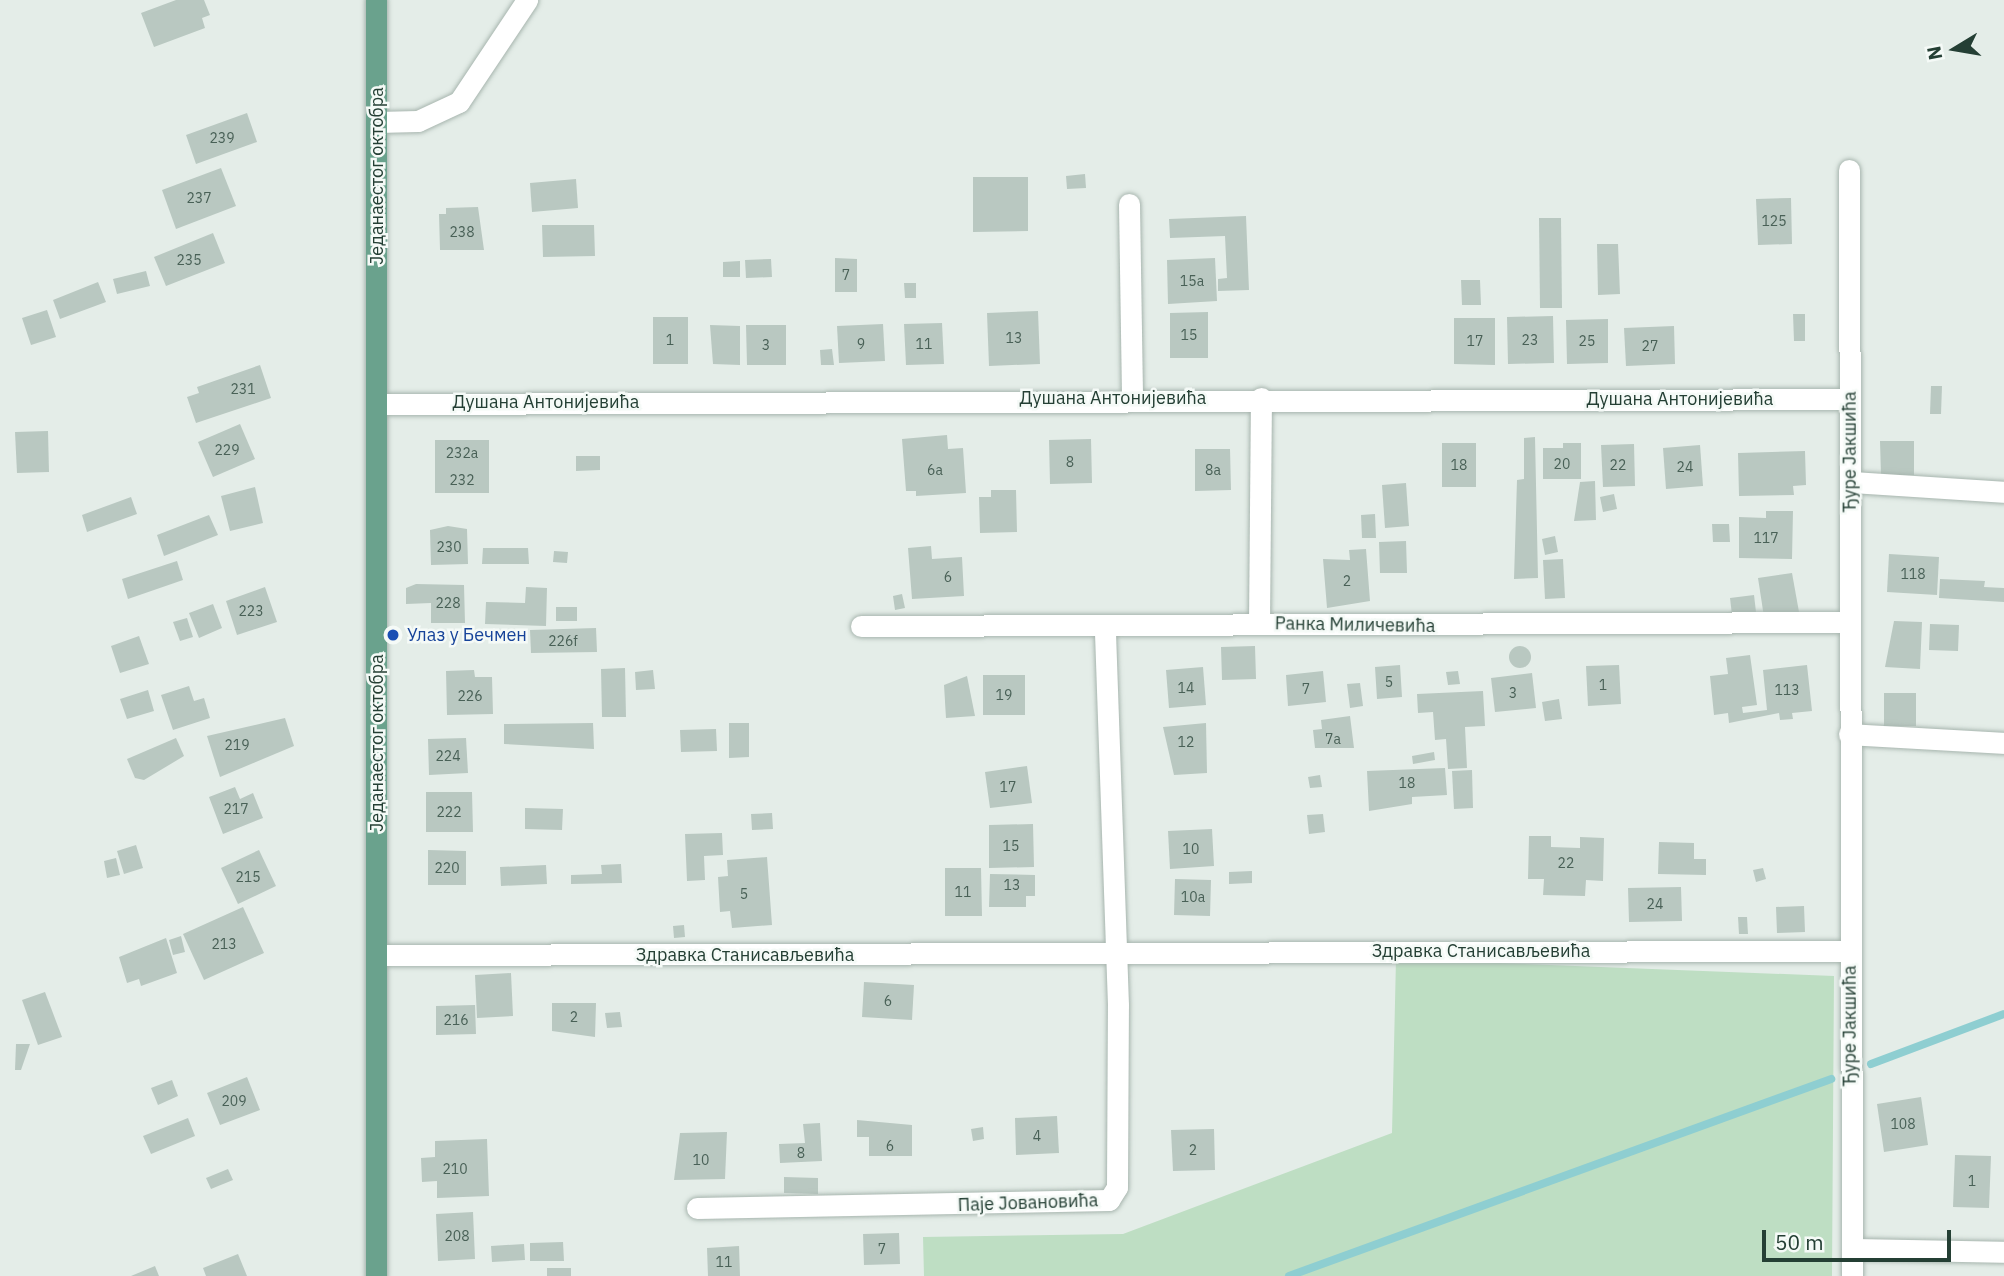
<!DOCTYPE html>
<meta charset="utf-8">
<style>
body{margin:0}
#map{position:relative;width:2004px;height:1276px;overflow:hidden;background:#e4ede8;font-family:"IBM Plex Sans",sans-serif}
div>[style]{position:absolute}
.green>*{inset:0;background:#bedec3}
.stream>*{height:8px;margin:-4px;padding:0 4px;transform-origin:4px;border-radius:4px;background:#8eced1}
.building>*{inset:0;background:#b9c8c1}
.round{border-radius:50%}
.roads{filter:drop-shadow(0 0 2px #a7b5ae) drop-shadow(0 0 2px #a7b5ae)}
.minor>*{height:21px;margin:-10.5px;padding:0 10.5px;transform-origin:10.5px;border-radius:10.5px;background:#fff}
.major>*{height:21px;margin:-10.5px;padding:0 10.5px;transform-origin:10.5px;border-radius:10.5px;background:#6aa28d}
.dots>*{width:19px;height:19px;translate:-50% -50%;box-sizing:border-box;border:4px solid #f5faf7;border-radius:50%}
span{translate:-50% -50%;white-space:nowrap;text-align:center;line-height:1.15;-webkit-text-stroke:5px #f5faf7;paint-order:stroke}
.number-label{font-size:14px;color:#496157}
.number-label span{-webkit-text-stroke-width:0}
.street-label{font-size:18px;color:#243f34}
.transit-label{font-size:18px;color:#164399}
.left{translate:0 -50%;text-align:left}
.north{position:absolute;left:1920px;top:14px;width:70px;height:70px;-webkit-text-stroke:5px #f5faf7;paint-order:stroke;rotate:259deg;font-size:19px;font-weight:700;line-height:28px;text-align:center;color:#243f34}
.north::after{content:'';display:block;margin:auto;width:24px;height:32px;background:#243f34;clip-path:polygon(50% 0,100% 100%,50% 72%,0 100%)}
.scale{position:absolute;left:1762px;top:1230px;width:189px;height:32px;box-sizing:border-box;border:4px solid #243f34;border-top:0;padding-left:9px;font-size:21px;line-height:24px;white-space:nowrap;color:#243f34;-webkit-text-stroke:5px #f5faf7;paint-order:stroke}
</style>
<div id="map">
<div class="green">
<i style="clip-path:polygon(1396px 959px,1834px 976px,1832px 1276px,924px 1276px,923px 1237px,1123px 1234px,1392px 1133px)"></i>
</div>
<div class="stream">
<i style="left:1871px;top:1064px;width:142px;rotate:-20.6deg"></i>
<i style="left:1289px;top:1276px;width:577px;rotate:-19.97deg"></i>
</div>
<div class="building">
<i style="clip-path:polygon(176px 0,204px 0,210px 15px,202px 18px,205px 28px,154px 47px,141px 13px)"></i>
<i style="clip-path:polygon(247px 113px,257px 142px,196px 164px,186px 135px)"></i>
<i style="clip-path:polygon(221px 168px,236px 206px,176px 229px,162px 190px)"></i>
<i style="clip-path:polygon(1085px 174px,1086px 188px,1067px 189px,1066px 176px)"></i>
<i style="clip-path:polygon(973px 177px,1028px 177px,1028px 231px,973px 232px)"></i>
<i style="clip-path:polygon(576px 179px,578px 208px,532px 212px,530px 183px)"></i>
<i style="clip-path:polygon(1791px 198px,1792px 244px,1758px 245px,1756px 199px)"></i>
<i style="clip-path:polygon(478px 207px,484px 250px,440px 250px,439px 214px,446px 214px,446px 208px)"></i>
<i style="clip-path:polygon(1246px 216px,1249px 290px,1218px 291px,1218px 279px,1227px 278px,1225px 236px,1170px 238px,1169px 219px)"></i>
<i style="clip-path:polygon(1539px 218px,1561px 218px,1562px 308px,1540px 308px)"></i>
<i style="clip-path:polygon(542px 225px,594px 225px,595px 256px,543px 257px)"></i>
<i style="clip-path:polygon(213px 233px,225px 263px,166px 286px,154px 257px)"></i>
<i style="clip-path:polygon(1597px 244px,1618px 244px,1620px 294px,1598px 295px)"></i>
<i style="clip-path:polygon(835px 258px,857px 259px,857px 292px,835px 292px)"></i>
<i style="clip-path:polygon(1215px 258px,1217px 301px,1168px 304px,1167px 260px)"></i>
<i style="clip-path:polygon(771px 259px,772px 277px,746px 278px,745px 260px)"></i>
<i style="clip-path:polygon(740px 261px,740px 277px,723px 277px,723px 262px)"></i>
<i style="clip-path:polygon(146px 271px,150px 286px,117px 294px,113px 279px)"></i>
<i style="clip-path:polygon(1461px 280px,1480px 280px,1481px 305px,1462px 305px)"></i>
<i style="clip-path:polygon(98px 282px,106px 302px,60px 319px,53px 300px)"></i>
<i style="clip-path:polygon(904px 283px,916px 283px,916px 298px,905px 298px)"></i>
<i style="clip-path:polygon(47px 310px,56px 337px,31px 345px,22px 318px)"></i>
<i style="clip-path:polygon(1038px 311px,1040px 364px,989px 366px,987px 313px)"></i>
<i style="clip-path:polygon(1208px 312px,1208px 358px,1170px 358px,1170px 313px)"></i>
<i style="clip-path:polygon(1793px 314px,1805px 314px,1805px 341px,1794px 341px)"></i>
<i style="clip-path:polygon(1553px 316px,1554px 363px,1508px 364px,1507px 317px)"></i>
<i style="clip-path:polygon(653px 317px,688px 317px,688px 364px,653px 364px)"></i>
<i style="clip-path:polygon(1454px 318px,1495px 318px,1495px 365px,1454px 364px)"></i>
<i style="clip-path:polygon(1608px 319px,1608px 363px,1567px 364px,1566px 320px)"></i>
<i style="clip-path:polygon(942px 323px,944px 364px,906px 365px,904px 324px)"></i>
<i style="clip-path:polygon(883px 324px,885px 361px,839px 363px,837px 326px)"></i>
<i style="clip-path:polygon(710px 325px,740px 326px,740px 365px,713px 364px)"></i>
<i style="clip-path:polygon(746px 325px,786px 325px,786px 365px,747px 365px)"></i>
<i style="clip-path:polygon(1674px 326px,1675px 364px,1626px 366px,1624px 328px)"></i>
<i style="clip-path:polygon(832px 349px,834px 365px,821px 365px,820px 350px)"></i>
<i style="clip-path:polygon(260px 365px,271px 398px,196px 423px,187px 397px,199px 393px,197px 387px)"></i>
<i style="clip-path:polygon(1931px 386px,1942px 386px,1941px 414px,1930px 414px)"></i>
<i style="clip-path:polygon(240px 424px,255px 459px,213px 477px,198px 442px)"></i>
<i style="clip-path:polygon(48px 431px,49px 472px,17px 473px,15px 432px)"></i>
<i style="clip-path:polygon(947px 435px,948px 449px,963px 448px,966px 493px,916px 496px,916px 491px,906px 491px,902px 439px)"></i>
<i style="clip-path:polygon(1535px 437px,1538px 578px,1514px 579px,1517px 480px,1524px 479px,1524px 438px)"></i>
<i style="clip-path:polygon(1091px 439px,1092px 483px,1050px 484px,1049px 440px)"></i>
<i style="clip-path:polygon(435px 440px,489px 440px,489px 493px,435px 493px)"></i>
<i style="clip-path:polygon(1880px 441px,1914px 441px,1914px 475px,1881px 475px)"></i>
<i style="clip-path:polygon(1442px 443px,1476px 443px,1476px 487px,1442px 487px)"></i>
<i style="clip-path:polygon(1563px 443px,1581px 443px,1581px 479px,1543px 479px,1543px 448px,1563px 448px)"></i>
<i style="clip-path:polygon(1634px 444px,1635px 486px,1603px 487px,1601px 445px)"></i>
<i style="clip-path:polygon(1700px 445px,1703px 486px,1666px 489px,1663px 448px)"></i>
<i style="clip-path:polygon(1195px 449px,1230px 449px,1231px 490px,1195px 491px)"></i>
<i style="clip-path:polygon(1805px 451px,1806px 485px,1793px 486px,1794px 495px,1739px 496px,1738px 453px)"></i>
<i style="clip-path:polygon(576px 456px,600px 456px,600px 470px,576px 471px)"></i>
<i style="clip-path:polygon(1595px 481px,1596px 520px,1574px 521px,1580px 482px)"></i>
<i style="clip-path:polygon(1406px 483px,1409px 526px,1385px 528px,1382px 485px)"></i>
<i style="clip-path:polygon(255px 487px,263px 523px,230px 531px,221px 496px)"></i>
<i style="clip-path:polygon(991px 490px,1016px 490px,1017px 532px,980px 533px,979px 497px,991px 497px)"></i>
<i style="clip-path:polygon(1614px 494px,1617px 509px,1603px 512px,1600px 497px)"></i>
<i style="clip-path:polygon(131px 497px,137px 514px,87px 532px,82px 515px)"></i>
<i style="clip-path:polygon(1766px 511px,1793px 511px,1792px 559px,1739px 558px,1739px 517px,1766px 518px)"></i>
<i style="clip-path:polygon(1375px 514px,1376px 538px,1362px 538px,1361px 515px)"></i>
<i style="clip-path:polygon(209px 515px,218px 535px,164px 556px,157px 535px)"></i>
<i style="clip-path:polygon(1712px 524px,1729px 524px,1730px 542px,1713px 542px)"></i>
<i style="clip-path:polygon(448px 526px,467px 529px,468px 564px,431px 565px,430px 530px)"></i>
<i style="clip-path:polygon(1555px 536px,1558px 552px,1545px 555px,1542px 539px)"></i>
<i style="clip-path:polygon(1406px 541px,1407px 573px,1380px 573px,1379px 542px)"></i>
<i style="clip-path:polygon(931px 546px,932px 559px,962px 557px,964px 596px,912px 599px,908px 548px)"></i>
<i style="clip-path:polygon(483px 548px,528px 548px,529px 564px,482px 564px)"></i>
<i style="clip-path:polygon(1366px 549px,1370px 601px,1327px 608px,1323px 559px,1350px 560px,1349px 550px)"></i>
<i style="clip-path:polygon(554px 551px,568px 552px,567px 563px,553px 562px)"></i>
<i style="clip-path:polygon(1889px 554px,1939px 557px,1937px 595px,1887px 592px)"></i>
<i style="clip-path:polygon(1563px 559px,1565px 598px,1545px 599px,1543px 560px)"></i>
<i style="clip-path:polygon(177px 561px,183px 580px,128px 599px,122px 579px)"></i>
<i style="clip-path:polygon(1792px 573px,1799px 612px,1764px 617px,1758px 578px)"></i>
<i style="clip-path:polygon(1940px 579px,1985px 581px,1984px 587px,2004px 588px,2004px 602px,1939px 598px)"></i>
<i style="clip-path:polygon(416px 584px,464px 585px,465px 623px,431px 623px,431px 603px,406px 604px,406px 588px)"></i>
<i style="clip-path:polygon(265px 587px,277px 622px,237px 635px,226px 601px)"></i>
<i style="clip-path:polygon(526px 587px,547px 588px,546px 626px,485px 624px,486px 602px,525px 603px)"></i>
<i style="clip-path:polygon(902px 594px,905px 608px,895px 610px,893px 596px)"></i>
<i style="clip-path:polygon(1754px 595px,1756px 612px,1732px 615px,1730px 598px)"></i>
<i style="clip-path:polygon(213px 604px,222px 628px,199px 638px,189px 613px)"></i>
<i style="clip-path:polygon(556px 607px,577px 607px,577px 621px,556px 621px)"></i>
<i style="clip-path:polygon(187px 618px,193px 637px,180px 641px,173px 622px)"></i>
<i style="clip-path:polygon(1894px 621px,1922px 622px,1920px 669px,1885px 667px)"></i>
<i style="clip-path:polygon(1930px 624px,1959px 625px,1958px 651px,1929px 650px)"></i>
<i style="clip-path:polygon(596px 628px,597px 652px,531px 653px,530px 630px)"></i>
<i style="clip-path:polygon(139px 636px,149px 664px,120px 673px,111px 646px)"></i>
<i class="round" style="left:1509px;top:646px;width:22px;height:22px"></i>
<i style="clip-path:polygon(1255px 646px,1256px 679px,1222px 680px,1221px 647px)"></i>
<i style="clip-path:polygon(1750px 655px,1757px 705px,1742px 707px,1743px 713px,1767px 710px,1763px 670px,1807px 665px,1812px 711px,1792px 713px,1793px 719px,1780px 720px,1779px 713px,1729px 723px,1728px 713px,1714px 715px,1710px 676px,1728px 674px,1726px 658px)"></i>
<i style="clip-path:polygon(1400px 665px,1402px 697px,1377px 699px,1375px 667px)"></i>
<i style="clip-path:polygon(1619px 665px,1621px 704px,1588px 706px,1586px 666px)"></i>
<i style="clip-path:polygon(1203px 667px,1206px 705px,1169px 708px,1166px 670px)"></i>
<i style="clip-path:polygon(625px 668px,626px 717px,602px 717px,601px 669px)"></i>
<i style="clip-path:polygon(474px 670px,475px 677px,492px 677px,493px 714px,447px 715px,446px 671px)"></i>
<i style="clip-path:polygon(653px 670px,655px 689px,636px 690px,635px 672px)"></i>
<i style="clip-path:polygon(1323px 671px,1326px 702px,1288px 706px,1286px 675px)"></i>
<i style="clip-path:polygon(1458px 671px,1460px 684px,1448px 685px,1446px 672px)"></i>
<i style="clip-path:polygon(1532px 673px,1536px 708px,1495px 712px,1491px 678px)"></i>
<i style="clip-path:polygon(983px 675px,1025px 675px,1025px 715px,983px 715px)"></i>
<i style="clip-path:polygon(967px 676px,975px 716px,946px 718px,944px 685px)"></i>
<i style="clip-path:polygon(1360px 683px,1363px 706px,1350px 708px,1347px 684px)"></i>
<i style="clip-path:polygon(189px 686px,194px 701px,204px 698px,210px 718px,173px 730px,161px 695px)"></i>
<i style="clip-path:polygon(148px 690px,154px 711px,127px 719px,120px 699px)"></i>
<i style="clip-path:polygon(1483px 691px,1485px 726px,1465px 727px,1467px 768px,1448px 769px,1446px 739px,1435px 740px,1433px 712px,1418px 713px,1417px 694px)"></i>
<i style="clip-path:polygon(1884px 693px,1916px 693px,1916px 726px,1884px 726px)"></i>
<i style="clip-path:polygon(1559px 699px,1562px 719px,1545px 721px,1542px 702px)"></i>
<i style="clip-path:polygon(1350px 716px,1354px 748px,1315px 748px,1313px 730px,1322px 729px,1321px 720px)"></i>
<i style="clip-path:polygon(285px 718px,294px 746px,220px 777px,207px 736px)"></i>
<i style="clip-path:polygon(593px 723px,594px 749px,504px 744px,504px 724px)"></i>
<i style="clip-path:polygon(729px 723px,749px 723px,749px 757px,729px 758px)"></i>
<i style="clip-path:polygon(1206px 723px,1207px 773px,1174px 775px,1163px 727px)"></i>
<i style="clip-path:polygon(716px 729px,717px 751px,681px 752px,680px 730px)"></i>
<i style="clip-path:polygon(176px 738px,184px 756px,144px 780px,135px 778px,127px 759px)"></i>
<i style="clip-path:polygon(466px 738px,468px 773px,429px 775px,428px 739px)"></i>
<i style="clip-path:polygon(1434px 752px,1435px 760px,1413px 764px,1412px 756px)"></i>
<i style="clip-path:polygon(1027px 766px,1032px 803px,990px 808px,985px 772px)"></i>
<i style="clip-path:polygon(1445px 768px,1447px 795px,1412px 797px,1412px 804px,1369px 811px,1367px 771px)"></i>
<i style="clip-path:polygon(1472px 770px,1473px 808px,1454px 809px,1452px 771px)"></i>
<i style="clip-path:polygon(1320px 775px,1322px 787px,1310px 788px,1308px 777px)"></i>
<i style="clip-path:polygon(235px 787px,240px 799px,253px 793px,263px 818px,223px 834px,209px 797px)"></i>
<i style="clip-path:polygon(426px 792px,472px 792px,473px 832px,426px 832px)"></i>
<i style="clip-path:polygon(525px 808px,563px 809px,562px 830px,525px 829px)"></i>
<i style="clip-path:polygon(772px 813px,773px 829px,752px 830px,751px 814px)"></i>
<i style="clip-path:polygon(1323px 814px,1325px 832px,1309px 834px,1307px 815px)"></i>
<i style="clip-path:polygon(1033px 824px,1034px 867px,989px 868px,989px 825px)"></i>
<i style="clip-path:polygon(1212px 829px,1214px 866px,1170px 869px,1168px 831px)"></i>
<i style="clip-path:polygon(722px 833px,723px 855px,704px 856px,705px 880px,687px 881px,685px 834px)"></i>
<i style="clip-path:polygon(1529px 836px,1551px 836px,1551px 847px,1580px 848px,1580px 837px,1604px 838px,1603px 881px,1586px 880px,1585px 896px,1543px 895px,1544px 879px,1528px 879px)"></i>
<i style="clip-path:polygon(1659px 842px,1694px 843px,1694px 859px,1706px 859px,1706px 875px,1658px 874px)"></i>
<i style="clip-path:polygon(136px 845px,143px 868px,124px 874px,117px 851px)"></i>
<i style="clip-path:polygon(259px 850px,276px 886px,238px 904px,221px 868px)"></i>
<i style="clip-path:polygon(428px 850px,466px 851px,466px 885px,428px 885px)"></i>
<i style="clip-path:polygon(767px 857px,772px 925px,732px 928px,730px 911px,720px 912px,718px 877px,728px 876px,727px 860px)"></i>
<i style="clip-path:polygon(116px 858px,120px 875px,107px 878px,104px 861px)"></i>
<i style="clip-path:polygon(621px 864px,622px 883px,571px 884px,571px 875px,602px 874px,601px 865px)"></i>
<i style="clip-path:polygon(546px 865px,547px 884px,501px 886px,500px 867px)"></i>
<i style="clip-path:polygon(945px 868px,981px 868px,982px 916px,945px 916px)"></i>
<i style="clip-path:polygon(1763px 868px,1766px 879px,1756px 882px,1753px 870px)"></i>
<i style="clip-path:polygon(1252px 871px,1252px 883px,1229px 884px,1229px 872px)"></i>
<i style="clip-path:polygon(990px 874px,1035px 875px,1035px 896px,1026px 896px,1026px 907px,989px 907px)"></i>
<i style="clip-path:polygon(1175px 879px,1211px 880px,1210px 916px,1174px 915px)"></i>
<i style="clip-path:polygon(1681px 887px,1682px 921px,1629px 922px,1628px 888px)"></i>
<i style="clip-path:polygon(1804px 906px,1805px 932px,1777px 933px,1776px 907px)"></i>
<i style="clip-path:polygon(243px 907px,264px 953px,204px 980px,183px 934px)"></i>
<i style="clip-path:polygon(1738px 917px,1747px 917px,1748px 934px,1739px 934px)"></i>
<i style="clip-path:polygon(684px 925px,685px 937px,674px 938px,673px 926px)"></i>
<i style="clip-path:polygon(181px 936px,185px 952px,173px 955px,169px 940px)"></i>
<i style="clip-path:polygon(166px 938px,177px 973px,141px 986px,139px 979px,127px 983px,119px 957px)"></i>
<i style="clip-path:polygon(511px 973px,513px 1016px,477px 1018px,475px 975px)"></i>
<i style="clip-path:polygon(864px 982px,914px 985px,912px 1020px,862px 1017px)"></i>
<i style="clip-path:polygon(45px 992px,62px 1037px,38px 1045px,22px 1000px)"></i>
<i style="clip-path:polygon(552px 1003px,596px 1003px,595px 1037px,552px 1031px)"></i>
<i style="clip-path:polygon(475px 1005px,476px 1034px,436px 1035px,436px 1006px)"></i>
<i style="clip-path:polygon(620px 1012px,622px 1027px,607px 1028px,605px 1013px)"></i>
<i style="clip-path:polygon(16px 1044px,30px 1044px,21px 1070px,15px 1070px)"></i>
<i style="clip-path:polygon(247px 1077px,260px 1110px,220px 1125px,207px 1093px)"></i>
<i style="clip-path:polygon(172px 1080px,178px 1096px,158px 1105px,151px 1088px)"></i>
<i style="clip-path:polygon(1921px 1097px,1928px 1145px,1884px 1152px,1877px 1104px)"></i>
<i style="clip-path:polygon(1057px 1116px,1059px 1153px,1016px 1155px,1015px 1118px)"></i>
<i style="clip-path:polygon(188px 1118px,195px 1136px,151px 1154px,143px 1136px)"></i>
<i style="clip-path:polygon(857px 1120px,912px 1125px,912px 1156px,869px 1156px,869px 1137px,857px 1137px)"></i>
<i style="clip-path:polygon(820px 1123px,822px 1161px,780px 1163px,779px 1144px,805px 1143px,803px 1124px)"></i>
<i style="clip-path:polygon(983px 1127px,984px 1139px,973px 1141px,971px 1129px)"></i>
<i style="clip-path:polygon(1214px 1129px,1215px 1170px,1173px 1171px,1171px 1130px)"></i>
<i style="clip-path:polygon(727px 1132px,725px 1179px,674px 1180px,680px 1133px)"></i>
<i style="clip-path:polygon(487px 1139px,489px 1196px,437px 1198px,437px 1181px,422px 1182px,421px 1158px,435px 1157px,435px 1141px)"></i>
<i style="clip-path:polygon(1955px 1155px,1991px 1156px,1989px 1208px,1953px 1207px)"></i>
<i style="clip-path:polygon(228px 1169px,233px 1180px,211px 1189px,206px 1178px)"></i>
<i style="clip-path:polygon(784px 1177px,818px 1178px,818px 1194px,784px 1193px)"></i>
<i style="clip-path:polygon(473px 1212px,475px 1259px,438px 1261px,436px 1214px)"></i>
<i style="clip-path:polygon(899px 1233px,900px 1264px,864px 1265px,863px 1234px)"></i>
<i style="clip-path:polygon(563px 1242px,564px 1261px,530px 1261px,530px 1243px)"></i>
<i style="clip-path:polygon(524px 1244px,525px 1260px,492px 1262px,491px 1246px)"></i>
<i style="clip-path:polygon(739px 1246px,740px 1276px,708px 1276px,707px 1248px)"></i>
<i style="clip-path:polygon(238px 1254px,247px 1276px,206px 1276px,203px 1268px)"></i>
<i style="clip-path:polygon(155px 1266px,159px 1276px,131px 1276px)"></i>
<i style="clip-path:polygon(547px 1268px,571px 1268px,571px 1276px,547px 1276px)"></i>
</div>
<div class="roads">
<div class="minor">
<i style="left:377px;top:122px;width:41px;rotate:-1.4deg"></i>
<i style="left:418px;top:121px;width:45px;rotate:-24.9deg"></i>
<i style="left:459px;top:102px;width:123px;rotate:-56.3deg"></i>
<i style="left:1849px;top:170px;width:1106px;rotate:89.84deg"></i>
<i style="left:1129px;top:204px;width:194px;rotate:89.1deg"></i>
<i style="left:377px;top:404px;width:1473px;rotate:-0.19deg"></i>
<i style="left:1851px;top:482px;width:153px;rotate:3.7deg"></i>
<i style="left:1259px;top:624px;width:226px;rotate:-89.5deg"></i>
<i style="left:861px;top:626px;width:988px;rotate:-0.23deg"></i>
<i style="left:1849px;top:734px;width:155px;rotate:3.3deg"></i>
<i style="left:376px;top:955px;width:1474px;rotate:-0.16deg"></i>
<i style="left:697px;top:1208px;width:412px;rotate:-1.1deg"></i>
<i style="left:1109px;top:1200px;width:15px;rotate:-58deg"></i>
<i style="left:1117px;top:1187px;width:182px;rotate:-89.7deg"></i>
<i style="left:1118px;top:1005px;width:380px;rotate:-92deg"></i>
<i style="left:1852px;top:1249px;width:152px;rotate:1.1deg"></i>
</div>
<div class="major">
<i style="left:376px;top:1276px;width:1276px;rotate:-90deg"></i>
</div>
</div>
<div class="dots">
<i style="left:393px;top:635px;background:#1a4fb4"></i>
</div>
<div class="number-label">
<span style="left:222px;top:138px">239</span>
<span style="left:199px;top:198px">237</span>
<span style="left:1774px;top:221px">125</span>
<span style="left:462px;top:232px">238</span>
<span style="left:189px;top:260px">235</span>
<span style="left:846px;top:275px">7</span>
<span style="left:1192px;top:281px">15a</span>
<span style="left:1189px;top:335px">15</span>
<span style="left:1014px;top:338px">13</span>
<span style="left:670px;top:340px">1</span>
<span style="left:1530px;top:340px">23</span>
<span style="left:1475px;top:341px">17</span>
<span style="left:1587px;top:341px">25</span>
<span style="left:861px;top:344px">9</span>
<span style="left:924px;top:344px">11</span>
<span style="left:766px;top:345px">3</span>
<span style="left:1650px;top:346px">27</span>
<span style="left:243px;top:389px">231</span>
<span style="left:227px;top:450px">229</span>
<span style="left:462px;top:453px">232a</span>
<span style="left:1070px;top:462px">8</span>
<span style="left:1562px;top:464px">20</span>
<span style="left:1459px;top:465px">18</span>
<span style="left:1618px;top:465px">22</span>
<span style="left:1685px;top:467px">24</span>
<span style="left:935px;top:470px">6a</span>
<span style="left:1213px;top:470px">8a</span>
<span style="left:462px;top:480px">232</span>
<span style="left:1766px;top:538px">117</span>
<span style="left:449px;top:547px">230</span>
<span style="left:1913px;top:574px">118</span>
<span style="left:948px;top:577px">6</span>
<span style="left:1347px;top:581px">2</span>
<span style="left:448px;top:603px">228</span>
<span style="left:251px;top:611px">223</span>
<span style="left:563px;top:641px">226f</span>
<span style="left:1389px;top:682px">5</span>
<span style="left:1603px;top:685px">1</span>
<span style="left:1186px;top:688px">14</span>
<span style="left:1306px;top:689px">7</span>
<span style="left:1787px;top:690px">113</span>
<span style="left:1513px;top:693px">3</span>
<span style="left:1004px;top:695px">19</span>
<span style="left:470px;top:696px">226</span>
<span style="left:1333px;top:739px">7a</span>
<span style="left:1186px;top:742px">12</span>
<span style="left:237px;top:745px">219</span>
<span style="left:448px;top:756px">224</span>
<span style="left:1407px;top:783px">18</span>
<span style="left:1008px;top:787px">17</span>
<span style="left:236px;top:809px">217</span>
<span style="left:449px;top:812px">222</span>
<span style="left:1011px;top:846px">15</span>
<span style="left:1191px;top:849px">10</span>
<span style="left:1566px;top:863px">22</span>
<span style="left:447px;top:868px">220</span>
<span style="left:248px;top:877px">215</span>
<span style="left:1012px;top:885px">13</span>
<span style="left:963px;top:892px">11</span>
<span style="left:744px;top:894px">5</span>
<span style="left:1193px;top:897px">10a</span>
<span style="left:1655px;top:904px">24</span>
<span style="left:224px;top:944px">213</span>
<span style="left:888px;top:1001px">6</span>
<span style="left:574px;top:1017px">2</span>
<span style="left:456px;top:1020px">216</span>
<span style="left:234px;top:1101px">209</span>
<span style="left:1903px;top:1124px">108</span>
<span style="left:1037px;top:1136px">4</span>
<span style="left:890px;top:1146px">6</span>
<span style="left:1193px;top:1150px">2</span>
<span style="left:801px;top:1153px">8</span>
<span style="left:701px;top:1160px">10</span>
<span style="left:455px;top:1169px">210</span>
<span style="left:1972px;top:1181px">1</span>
<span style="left:457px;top:1236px">208</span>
<span style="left:882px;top:1249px">7</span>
<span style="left:724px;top:1262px">11</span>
</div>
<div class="street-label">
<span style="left:377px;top:176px;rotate:-90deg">Једанаестог октобра</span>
<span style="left:1113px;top:398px">Душана Антонијевића</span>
<span style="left:1680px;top:399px">Душана Антонијевића</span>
<span style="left:546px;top:402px">Душана Антонијевића</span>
<span style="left:1850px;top:452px;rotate:-90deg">Ђуре Јакшића</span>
<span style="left:1355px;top:625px;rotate:1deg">Ранка Миличевића</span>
<span style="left:377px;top:743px;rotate:-90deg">Једанаестог октобра</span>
<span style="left:1481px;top:951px">Здравка Станисављевића</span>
<span style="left:745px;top:955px">Здравка Станисављевића</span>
<span style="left:1850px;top:1026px;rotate:-90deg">Ђуре Јакшића</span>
<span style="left:1028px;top:1203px;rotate:-2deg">Паје Јовановића</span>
</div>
<div class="transit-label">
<span class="left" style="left:407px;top:635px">Улаз у Бечмен</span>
</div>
<div class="north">N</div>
<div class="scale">50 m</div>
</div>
